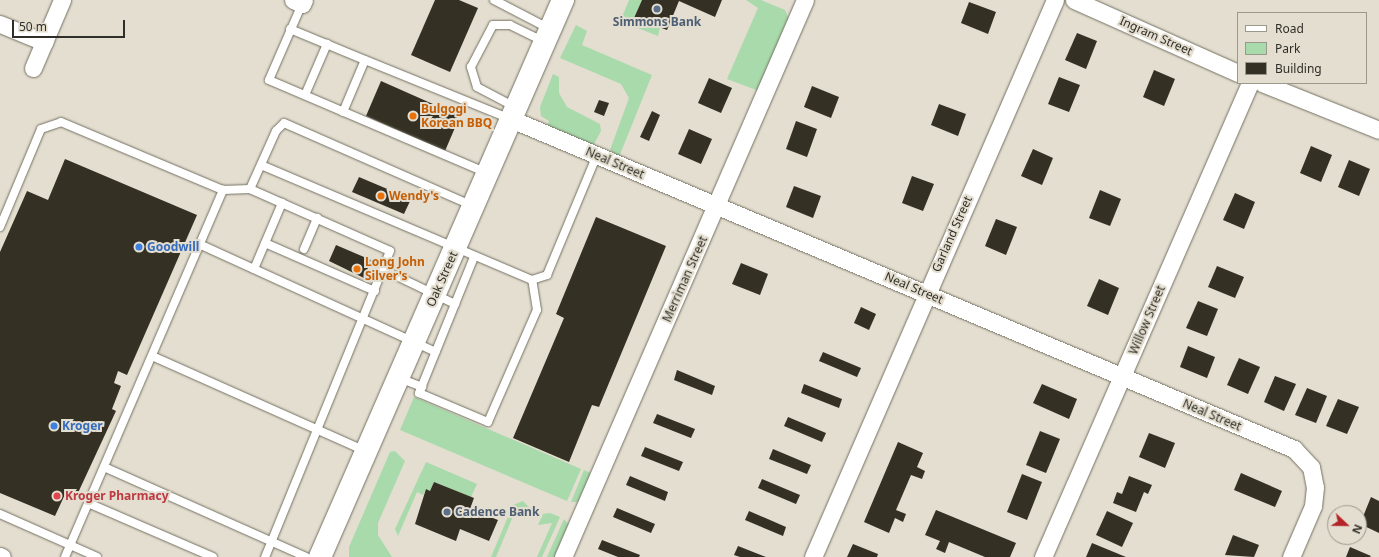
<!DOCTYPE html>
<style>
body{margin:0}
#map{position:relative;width:1379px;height:557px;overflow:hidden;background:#e3decf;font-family:"Noto Sans",sans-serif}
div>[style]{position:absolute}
.green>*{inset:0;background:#a8daab}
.building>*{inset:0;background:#343124}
.roads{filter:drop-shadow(0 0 1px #747062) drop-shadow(0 0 1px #747062)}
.lane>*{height:8px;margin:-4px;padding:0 4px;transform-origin:4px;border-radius:4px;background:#fff}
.street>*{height:17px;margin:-8.5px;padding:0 8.5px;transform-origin:8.5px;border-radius:8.5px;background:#fff}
.highway>*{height:22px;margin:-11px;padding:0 11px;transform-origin:11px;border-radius:11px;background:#fff}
.dots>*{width:11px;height:11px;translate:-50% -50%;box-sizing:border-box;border:2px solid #e3decf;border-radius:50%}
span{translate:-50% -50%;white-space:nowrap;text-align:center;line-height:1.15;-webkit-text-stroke:4px #e3decf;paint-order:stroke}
.service-label{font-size:12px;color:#4e5e75;font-weight:700}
.left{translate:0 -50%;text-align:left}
.street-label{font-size:12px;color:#302e28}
.food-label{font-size:12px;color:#c56008;font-weight:700}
.shop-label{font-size:12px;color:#366cbe;font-weight:700}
.health-label{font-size:12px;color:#be3a42;font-weight:700}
.legend{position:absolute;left:1237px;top:12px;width:130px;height:72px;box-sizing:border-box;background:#e3decf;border:1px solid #9b988c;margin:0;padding:5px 7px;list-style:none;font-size:12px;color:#302e28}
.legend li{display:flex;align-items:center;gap:8px;height:20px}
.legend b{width:20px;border:1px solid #9b988c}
.north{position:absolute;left:1327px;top:505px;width:40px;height:40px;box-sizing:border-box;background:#e3decf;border:1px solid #9b988c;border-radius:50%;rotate:112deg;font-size:11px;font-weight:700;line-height:16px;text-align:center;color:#302e28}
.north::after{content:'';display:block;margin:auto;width:14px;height:18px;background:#b42429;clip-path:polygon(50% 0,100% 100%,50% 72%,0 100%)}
.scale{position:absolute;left:12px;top:20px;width:113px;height:18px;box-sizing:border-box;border:2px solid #302e28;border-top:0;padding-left:5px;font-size:12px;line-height:14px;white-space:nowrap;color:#302e28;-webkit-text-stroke:3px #e3decf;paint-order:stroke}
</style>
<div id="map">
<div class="green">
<i style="clip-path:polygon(629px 0,642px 0,634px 18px,660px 28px,658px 36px,625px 23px,627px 19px,622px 17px)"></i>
<i style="clip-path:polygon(746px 0,761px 0,785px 10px,789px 19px,759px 91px,727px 79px,758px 8px)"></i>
<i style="clip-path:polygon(576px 25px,587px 31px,582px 45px,652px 75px,619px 157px,610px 150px,629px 98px,621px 84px,560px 58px)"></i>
<i style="clip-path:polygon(553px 74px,559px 77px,559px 93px,567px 107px,600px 124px,601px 131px,593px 146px,547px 126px,549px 121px,541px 116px,540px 107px)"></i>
<i style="clip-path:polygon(414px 397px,581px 469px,567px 501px,400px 430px)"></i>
<i style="clip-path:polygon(395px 451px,405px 461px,378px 523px,378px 535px,392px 557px,349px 557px,349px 547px,390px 452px)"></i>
<i style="clip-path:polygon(426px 462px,477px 484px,471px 497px,434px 482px,430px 491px,426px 489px,423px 495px,417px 492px,398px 536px,395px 529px)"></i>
<i style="clip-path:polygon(584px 470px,593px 474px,578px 502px,571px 502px)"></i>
<i style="clip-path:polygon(523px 501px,529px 507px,525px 519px,516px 509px,496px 557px,491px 557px,513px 505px)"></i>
<i style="clip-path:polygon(550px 513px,560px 517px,542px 557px,537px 557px,552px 523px,538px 525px,543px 514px)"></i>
<i style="clip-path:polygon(564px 519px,569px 525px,559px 557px,547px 557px)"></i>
</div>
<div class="building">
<i style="clip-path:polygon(435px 0,459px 0,478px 8px,450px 72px,411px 55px)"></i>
<i style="clip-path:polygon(642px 0,722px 0,715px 17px,679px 1px,667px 30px,634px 18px)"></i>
<i style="clip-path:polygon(969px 2px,996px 12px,988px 34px,961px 23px)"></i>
<i style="clip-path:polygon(1077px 33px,1097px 41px,1086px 69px,1065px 60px)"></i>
<i style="clip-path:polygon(1154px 70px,1175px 79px,1164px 106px,1143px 97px)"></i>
<i style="clip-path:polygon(1059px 77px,1080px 85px,1069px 112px,1048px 104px)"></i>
<i style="clip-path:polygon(709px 78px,732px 88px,721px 113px,698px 103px)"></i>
<i style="clip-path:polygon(381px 81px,460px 116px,445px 151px,366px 116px)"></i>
<i style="clip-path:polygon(812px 86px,839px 97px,831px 118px,804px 107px)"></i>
<i style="clip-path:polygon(599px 100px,609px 103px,604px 116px,594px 112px)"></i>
<i style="clip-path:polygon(939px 104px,966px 114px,958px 136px,931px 125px)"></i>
<i style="clip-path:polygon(652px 111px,660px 115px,649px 141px,640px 137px)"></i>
<i style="clip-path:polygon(796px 121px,817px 129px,807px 157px,786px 149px)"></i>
<i style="clip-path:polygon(689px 129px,712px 139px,701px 164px,678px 154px)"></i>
<i style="clip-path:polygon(1311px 146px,1332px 155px,1321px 182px,1300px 173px)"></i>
<i style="clip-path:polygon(1033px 149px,1053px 158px,1042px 185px,1021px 176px)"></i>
<i style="clip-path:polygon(65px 159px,197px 215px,127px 375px,118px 371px,114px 383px,121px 386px,112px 409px,116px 411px,77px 495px,67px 490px,55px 516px,0 493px,0 252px,27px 191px,48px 200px)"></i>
<i style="clip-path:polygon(1349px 160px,1370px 169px,1359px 196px,1338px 187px)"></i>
<i style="clip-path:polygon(912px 176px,934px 184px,923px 211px,902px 203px)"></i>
<i style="clip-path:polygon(359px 177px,411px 199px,404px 214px,352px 192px)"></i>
<i style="clip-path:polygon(794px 186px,821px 196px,813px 218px,786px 207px)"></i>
<i style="clip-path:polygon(1100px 190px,1121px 199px,1110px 226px,1089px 218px)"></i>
<i style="clip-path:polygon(1235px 193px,1255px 202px,1244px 229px,1223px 220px)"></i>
<i style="clip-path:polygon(596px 217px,666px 246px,599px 407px,592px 405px,569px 462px,513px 438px,564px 318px,556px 314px)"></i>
<i style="clip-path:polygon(996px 219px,1017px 227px,1006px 255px,985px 246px)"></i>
<i style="clip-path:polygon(336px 245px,371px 260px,364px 278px,329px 261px)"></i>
<i style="clip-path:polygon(741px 263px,768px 274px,760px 295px,732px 284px)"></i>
<i style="clip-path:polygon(1217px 266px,1244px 277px,1235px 298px,1208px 287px)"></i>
<i style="clip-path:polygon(1099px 279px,1119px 288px,1108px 315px,1087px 306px)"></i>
<i style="clip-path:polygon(1198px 301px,1218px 309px,1207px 336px,1186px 328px)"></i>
<i style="clip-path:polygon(861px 307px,876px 314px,869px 330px,854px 323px)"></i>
<i style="clip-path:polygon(1188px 346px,1215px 357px,1207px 378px,1180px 367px)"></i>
<i style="clip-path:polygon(823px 352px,861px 368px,857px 377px,819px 361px)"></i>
<i style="clip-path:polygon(1239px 358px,1260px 367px,1248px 394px,1227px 385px)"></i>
<i style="clip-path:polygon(677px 370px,715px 386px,712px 395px,674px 380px)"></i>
<i style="clip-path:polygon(1275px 376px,1296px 384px,1284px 411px,1264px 402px)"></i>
<i style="clip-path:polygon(804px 384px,842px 399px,839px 408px,801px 393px)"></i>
<i style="clip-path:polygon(1042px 384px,1077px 399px,1069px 419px,1033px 403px)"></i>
<i style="clip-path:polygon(1307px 388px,1327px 396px,1316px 423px,1295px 415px)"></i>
<i style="clip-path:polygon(1338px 399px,1359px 407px,1347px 434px,1326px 426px)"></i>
<i style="clip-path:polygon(657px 414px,695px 429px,691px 438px,653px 423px)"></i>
<i style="clip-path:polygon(788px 417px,826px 433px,822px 442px,784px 426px)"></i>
<i style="clip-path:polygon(1040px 431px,1060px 439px,1046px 473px,1026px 465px)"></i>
<i style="clip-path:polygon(1149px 433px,1175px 443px,1165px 468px,1139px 457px)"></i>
<i style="clip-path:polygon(898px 442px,923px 453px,917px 467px,925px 471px,922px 479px,911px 475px,896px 510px,906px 514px,903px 522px,895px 518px,889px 533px,864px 522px)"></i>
<i style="clip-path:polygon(645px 447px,683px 462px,679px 471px,641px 456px)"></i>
<i style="clip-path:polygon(773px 449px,811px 465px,807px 474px,769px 459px)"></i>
<i style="clip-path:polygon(1241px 473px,1282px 491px,1275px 507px,1234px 490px)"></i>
<i style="clip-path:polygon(1022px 474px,1042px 482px,1027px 520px,1007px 512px)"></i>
<i style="clip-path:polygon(630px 476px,668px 492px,665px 501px,626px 485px)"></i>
<i style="clip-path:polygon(1129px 476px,1152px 485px,1148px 494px,1144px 492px,1136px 512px,1113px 503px,1117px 492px,1122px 494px)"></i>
<i style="clip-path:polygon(762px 479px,800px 495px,796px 504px,758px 488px)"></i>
<i style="clip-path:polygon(434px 482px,474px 498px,470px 509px,498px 520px,489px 541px,460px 529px,456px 541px,415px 524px,426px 489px,430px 491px)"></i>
<i style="clip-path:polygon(1371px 497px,1379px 501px,1379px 533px,1360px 524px)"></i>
<i style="clip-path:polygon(617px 508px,655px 524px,651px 533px,613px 517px)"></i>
<i style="clip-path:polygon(936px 510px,1016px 543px,1010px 557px,985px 557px,949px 542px,945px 553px,936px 549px,940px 541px,925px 535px)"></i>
<i style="clip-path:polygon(749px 511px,786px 527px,783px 536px,745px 520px)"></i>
<i style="clip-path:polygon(1107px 511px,1133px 523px,1122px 547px,1096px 535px)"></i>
<i style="clip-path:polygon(1233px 535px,1259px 545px,1254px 557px,1225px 555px)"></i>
<i style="clip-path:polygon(602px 540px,640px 555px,639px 557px,618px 557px,598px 549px)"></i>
<i style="clip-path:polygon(1092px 543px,1126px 557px,1086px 557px)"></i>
<i style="clip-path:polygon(853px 544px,878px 554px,877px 557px,847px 557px)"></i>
<i style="clip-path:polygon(738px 546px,766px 557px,740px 557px,734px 555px)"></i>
<i style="clip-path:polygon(1350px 547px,1371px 556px,1370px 557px,1346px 557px)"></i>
</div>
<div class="roads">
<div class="lane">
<i style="left:494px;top:0;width:63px;rotate:27.4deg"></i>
<i style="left:302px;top:4px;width:83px;rotate:113.5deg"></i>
<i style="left:269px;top:80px;width:237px;rotate:23.1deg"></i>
<i style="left:290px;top:29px;width:81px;rotate:22.5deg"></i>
<i style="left:305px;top:95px;width:56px;rotate:-66.7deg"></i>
<i style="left:515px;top:107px;width:43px;rotate:-152.2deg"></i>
<i style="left:477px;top:87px;width:21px;rotate:-107deg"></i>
<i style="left:471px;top:67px;width:47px;rotate:-62.4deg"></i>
<i style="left:493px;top:25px;width:17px"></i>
<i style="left:510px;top:25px;width:39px;rotate:26deg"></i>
<i style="left:343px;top:112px;width:56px;rotate:-67.1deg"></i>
<i style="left:365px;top:60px;width:157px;rotate:22.1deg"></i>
<i style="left:261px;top:165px;width:294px;rotate:23deg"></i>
<i style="left:532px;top:280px;width:16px;rotate:-18deg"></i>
<i style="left:547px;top:275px;width:130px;rotate:-67.4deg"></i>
<i style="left:250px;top:189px;width:64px;rotate:-65.9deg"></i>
<i style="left:276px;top:131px;width:11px;rotate:-45deg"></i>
<i style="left:284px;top:123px;width:206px;rotate:23.7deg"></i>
<i style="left:0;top:227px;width:106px;rotate:-67.3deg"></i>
<i style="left:41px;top:129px;width:21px;rotate:-19deg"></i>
<i style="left:61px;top:122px;width:176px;rotate:22.8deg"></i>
<i style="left:223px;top:190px;width:27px;rotate:-2deg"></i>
<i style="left:250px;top:189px;width:153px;rotate:23.9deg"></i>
<i style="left:390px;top:251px;width:331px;rotate:112.2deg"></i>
<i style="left:265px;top:243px;width:120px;rotate:23.6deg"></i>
<i style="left:199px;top:244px;width:260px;rotate:24.5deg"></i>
<i style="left:304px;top:249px;width:34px;rotate:-67deg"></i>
<i style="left:474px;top:257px;width:147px;rotate:112deg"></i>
<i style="left:419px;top:393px;width:75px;rotate:22.8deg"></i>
<i style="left:488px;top:422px;width:122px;rotate:-66.4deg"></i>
<i style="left:537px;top:310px;width:30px;rotate:-99deg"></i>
<i style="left:254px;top:269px;width:72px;rotate:-67deg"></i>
<i style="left:384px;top:270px;width:79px;rotate:25.6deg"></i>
<i style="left:152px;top:356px;width:233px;rotate:24deg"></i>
<i style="left:399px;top:378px;width:25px;rotate:21deg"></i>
<i style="left:104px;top:467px;width:221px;rotate:24deg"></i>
<i style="left:88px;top:503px;width:136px;rotate:23.4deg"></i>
<i style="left:0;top:514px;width:106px;rotate:23.9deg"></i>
<i style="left:65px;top:557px;width:400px;rotate:-66.7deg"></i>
</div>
<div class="street">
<i style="left:293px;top:0;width:10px;rotate:24deg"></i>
<i style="left:302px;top:4px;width:4px;rotate:-63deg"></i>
<i style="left:1074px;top:0;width:180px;rotate:24deg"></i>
<i style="left:0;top:24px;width:48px;rotate:22.2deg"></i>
<i style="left:33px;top:68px;width:74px;rotate:-66.9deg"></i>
<i style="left:1262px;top:83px;width:126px;rotate:21.9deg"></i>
<i style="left:511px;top:119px;width:850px;rotate:22.85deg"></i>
<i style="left:1294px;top:449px;width:25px;rotate:47deg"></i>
<i style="left:1311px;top:467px;width:20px;rotate:79deg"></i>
<i style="left:1315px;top:487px;width:19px;rotate:96deg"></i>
<i style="left:1313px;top:506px;width:56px;rotate:113.3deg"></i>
<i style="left:0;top:556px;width:2px;rotate:27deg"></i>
<i style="left:563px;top:557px;width:607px;rotate:-66.52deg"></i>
<i style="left:813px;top:557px;width:607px;rotate:-66.52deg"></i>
<i style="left:1043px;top:557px;width:517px;rotate:-66.41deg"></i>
</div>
<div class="highway">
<i style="left:320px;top:557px;width:608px;rotate:-66.43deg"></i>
</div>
</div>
<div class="dots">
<i style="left:657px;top:9px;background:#5c6f8a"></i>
<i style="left:413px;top:116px;background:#e8710a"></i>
<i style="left:381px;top:196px;background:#e8710a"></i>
<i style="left:139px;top:247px;background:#3f7fe0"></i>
<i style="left:357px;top:269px;background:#e8710a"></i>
<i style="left:54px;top:426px;background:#3f7fe0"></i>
<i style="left:57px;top:496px;background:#e0444e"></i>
<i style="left:447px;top:512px;background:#5c6f8a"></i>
</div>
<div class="service-label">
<span style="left:657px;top:22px">Simmons Bank</span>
<span class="left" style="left:455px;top:512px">Cadence Bank</span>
</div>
<div class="street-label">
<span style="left:1156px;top:36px;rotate:24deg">Ingram Street</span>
<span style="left:615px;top:163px;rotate:23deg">Neal Street</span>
<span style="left:952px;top:234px;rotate:-66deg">Garland Street</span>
<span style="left:442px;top:279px;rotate:-66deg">Oak Street</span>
<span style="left:685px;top:279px;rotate:-66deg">Merriman Street</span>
<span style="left:914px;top:288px;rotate:23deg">Neal Street</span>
<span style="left:1147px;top:320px;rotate:-67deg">Willow Street</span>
<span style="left:1212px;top:415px;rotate:23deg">Neal Street</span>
</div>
<div class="food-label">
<span class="left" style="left:421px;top:116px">Bulgogi<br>Korean BBQ</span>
<span class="left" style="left:389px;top:196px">Wendy's</span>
<span class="left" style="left:365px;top:269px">Long John<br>Silver's</span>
</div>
<div class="shop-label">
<span class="left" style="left:147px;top:247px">Goodwill</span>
<span class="left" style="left:62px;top:426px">Kroger</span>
</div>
<div class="health-label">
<span class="left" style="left:65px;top:496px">Kroger Pharmacy</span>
</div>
<ul class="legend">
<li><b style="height:5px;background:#fff"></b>Road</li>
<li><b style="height:11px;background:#a8daab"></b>Park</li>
<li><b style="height:11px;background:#343124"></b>Building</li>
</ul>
<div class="north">N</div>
<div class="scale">50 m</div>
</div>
